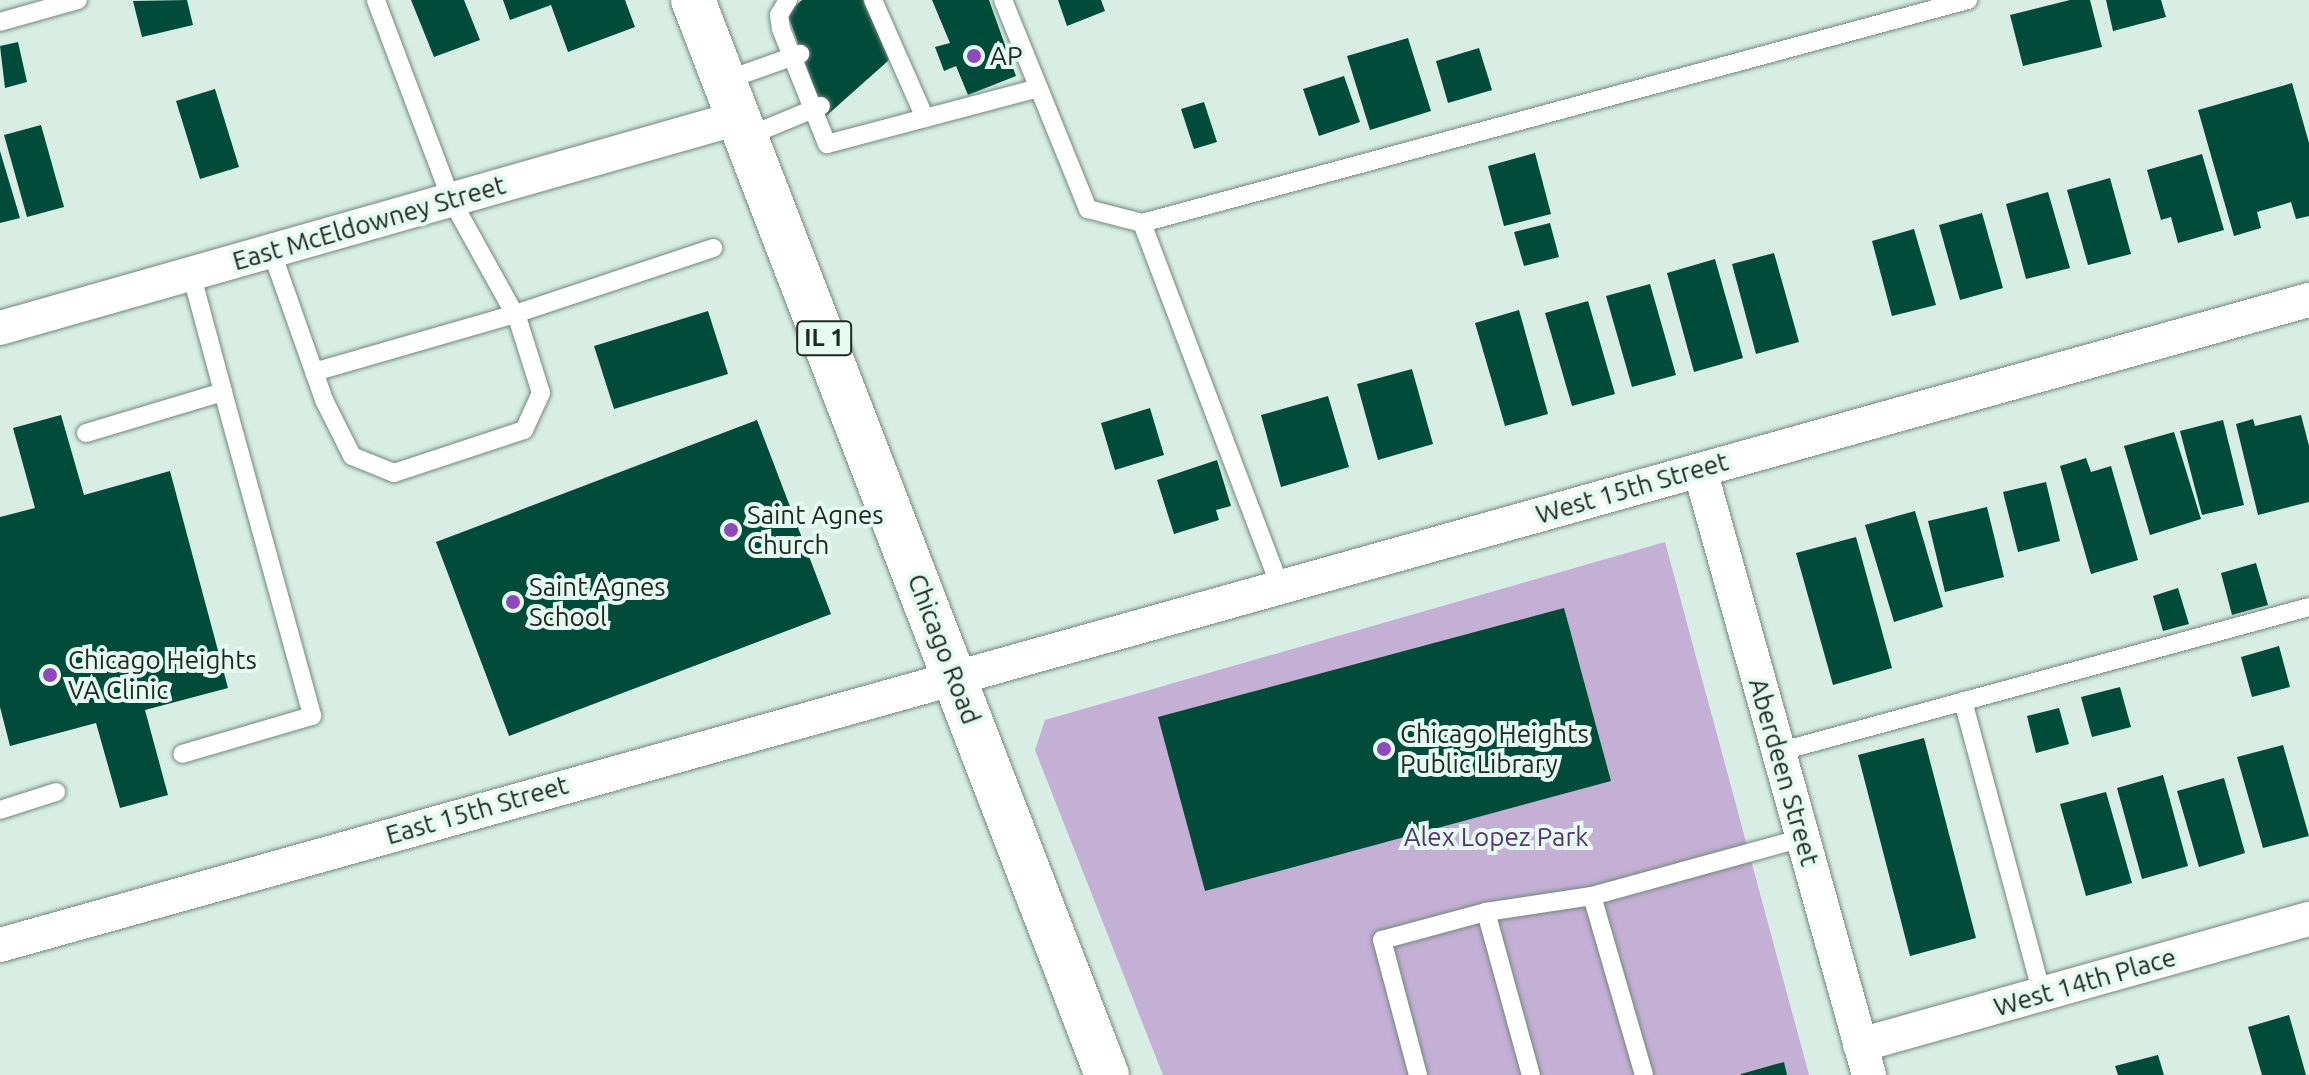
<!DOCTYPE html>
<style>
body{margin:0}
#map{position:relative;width:2309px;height:1075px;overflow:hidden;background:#d8eee5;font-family:Ubuntu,sans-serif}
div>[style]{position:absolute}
.green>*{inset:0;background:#c4afd5}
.building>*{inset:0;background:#004b39}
.roads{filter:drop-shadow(0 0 2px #73877f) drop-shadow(0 0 2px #73877f)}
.service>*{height:18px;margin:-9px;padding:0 9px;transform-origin:9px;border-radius:9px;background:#fff}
.minor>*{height:34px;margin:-17px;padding:0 17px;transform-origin:17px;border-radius:17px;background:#fff}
.primary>*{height:44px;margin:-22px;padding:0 22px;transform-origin:22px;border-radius:22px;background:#fff}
.dots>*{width:22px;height:22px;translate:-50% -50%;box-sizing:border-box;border:4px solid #e5fbf2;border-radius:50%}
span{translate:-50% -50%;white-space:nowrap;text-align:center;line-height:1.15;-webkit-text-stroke:8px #e5fbf2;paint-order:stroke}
.shield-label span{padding:2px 6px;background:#e5fbf2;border:2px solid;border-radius:6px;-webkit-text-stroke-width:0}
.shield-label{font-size:24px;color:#202825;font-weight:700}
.poi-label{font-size:26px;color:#202825}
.left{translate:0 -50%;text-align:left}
.street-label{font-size:26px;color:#202825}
.park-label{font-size:26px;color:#583570}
</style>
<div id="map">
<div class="green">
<i style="clip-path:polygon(1665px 542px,1809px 1075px,1163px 1075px,1035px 750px,1045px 720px)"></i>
</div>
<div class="building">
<i style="clip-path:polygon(187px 0,193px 25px,142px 37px,133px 1px)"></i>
<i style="clip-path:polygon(411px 0,464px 0,480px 40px,434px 57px)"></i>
<i style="clip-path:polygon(503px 0,625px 0,635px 27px,568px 52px,551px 5px,510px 20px)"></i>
<i style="clip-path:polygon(802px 0,864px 0,889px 60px,825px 117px,787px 13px)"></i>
<i style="clip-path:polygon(932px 0,989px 0,1016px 76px,968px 95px,956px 66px,944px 71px,935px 47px,950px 43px)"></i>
<i style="clip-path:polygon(1058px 0,1101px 0,1105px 11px,1067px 26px)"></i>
<i style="clip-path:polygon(2070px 0,2090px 0,2102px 47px,2023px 66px,2010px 15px)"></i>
<i style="clip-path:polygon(2106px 0,2161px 0,2166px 17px,2113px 31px)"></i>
<i style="clip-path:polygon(1408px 38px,1431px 111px,1370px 130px,1347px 56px)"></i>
<i style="clip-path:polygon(18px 42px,27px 82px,5px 88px,0 46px)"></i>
<i style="clip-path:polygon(1479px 48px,1492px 90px,1448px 103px,1436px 61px)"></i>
<i style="clip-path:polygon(1344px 76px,1360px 122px,1319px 136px,1303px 89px)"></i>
<i style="clip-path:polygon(2292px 83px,2309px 143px,2309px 216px,2296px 219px,2291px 202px,2257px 212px,2261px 228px,2234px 236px,2198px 110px)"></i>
<i style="clip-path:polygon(215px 89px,239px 167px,200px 179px,176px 101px)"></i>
<i style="clip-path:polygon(1204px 102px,1217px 142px,1194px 149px,1181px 109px)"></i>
<i style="clip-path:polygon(41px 125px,64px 207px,27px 217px,4px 135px)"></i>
<i style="clip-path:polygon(0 151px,20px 218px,0 223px)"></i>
<i style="clip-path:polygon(1535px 153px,1551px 214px,1504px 226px,1488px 166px)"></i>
<i style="clip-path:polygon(2202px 154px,2224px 230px,2178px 243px,2171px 217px,2161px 220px,2147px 170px)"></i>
<i style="clip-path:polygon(2110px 178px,2131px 254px,2088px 265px,2067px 190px)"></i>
<i style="clip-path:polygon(2048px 192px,2070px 268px,2026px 279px,2006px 204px)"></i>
<i style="clip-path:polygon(1982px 213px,2003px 288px,1960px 300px,1939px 225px)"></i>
<i style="clip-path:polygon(1550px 223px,1559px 257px,1524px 266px,1514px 232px)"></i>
<i style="clip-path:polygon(1914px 229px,1936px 305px,1892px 316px,1872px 241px)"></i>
<i style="clip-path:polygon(1774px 253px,1799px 342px,1756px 354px,1732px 264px)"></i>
<i style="clip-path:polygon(1715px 259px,1743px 358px,1694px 372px,1667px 273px)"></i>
<i style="clip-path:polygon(1650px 284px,1676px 375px,1632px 387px,1606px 296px)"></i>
<i style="clip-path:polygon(1588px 301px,1615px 394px,1572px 406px,1545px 313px)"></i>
<i style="clip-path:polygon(1519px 310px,1548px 414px,1505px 426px,1475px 323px)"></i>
<i style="clip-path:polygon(708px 311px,728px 374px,614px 409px,594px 346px)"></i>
<i style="clip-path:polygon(1412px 369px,1433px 444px,1378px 460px,1357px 384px)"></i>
<i style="clip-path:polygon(1328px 396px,1349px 467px,1281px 487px,1261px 415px)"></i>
<i style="clip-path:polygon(1150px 408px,1164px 455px,1115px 470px,1101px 423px)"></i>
<i style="clip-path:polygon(61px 415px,84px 495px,170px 471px,228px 688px,145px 710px,168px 795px,120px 808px,96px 723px,10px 746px,0 707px,0 517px,35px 508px,13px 428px)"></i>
<i style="clip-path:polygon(2301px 415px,2309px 446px,2309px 502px,2258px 515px,2236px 424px,2253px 419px,2255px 426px)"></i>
<i style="clip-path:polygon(757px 420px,831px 614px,509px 736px,436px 542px)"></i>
<i style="clip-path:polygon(2223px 420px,2244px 505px,2202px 515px,2180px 431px)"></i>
<i style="clip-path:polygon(2174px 432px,2201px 519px,2150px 535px,2124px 446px)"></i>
<i style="clip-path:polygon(2086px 458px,2091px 472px,2111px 466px,2138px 560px,2091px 574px,2060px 466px)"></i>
<i style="clip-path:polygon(1217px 460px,1231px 506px,1216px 510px,1219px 520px,1174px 534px,1157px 480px)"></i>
<i style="clip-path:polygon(2046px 482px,2060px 541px,2018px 552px,2003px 492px)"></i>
<i style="clip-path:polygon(1987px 507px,2004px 577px,1945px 592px,1928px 521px)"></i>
<i style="clip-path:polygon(1915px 511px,1943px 607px,1894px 622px,1865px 525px)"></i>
<i style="clip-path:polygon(1856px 537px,1892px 668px,1833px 685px,1796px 553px)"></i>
<i style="clip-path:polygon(2256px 563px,2268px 605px,2232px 615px,2221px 573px)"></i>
<i style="clip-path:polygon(2178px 588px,2189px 624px,2163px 631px,2153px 596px)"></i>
<i style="clip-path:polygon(1564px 608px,1611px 781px,1205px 891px,1158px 717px)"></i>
<i style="clip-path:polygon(2279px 646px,2290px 687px,2252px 697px,2241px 657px)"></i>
<i style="clip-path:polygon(2120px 687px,2131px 727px,2092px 737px,2081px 697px)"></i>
<i style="clip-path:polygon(2059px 708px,2069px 744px,2036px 753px,2027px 716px)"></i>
<i style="clip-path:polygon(1924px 738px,1976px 938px,1910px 956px,1858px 755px)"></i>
<i style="clip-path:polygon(2283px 745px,2309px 836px,2263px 848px,2237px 757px)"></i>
<i style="clip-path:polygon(2163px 775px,2188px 866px,2142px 879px,2117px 788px)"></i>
<i style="clip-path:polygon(2224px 778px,2245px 853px,2199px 867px,2177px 791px)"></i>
<i style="clip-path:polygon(2106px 792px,2132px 883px,2086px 896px,2060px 804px)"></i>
<i style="clip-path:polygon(2289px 1015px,2306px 1075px,2262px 1075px,2248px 1027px)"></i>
<i style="clip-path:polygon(2158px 1055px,2164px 1075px,2118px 1075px,2115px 1066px)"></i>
<i style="clip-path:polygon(1784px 1062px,1787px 1075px,1741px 1075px,1741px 1074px)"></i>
</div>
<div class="roads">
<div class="service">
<i style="left:788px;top:0;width:17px;rotate:121deg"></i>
<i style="left:779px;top:15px;width:14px;rotate:82deg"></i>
<i style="left:781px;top:29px;width:124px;rotate:68.2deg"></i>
<i style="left:827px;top:144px;width:219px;rotate:-14.8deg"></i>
<i style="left:873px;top:0;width:129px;rotate:66.2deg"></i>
<i style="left:1003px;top:0;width:226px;rotate:67.9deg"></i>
<i style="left:1088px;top:209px;width:56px;rotate:14.5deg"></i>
<i style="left:1142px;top:223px;width:388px;rotate:69.2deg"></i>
<i style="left:0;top:22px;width:81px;rotate:-15.8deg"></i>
<i style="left:724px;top:81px;width:81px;rotate:-19.6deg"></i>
<i style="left:746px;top:137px;width:81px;rotate:-22.5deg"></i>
<i style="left:1142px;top:223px;width:856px;rotate:-15.11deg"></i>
<i style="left:271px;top:250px;width:159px;rotate:70.5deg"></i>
<i style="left:324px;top:400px;width:63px;rotate:63.4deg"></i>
<i style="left:352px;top:456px;width:45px;rotate:22deg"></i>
<i style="left:394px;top:473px;width:137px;rotate:-18.3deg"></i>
<i style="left:524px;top:430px;width:41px;rotate:-65.3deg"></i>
<i style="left:541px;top:393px;width:77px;rotate:-107.5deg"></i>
<i style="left:518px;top:320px;width:138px;rotate:-119deg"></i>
<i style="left:451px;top:199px;width:213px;rotate:-110.7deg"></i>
<i style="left:191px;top:273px;width:123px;rotate:74.9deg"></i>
<i style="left:314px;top:372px;width:209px;rotate:-16.1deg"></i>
<i style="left:515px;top:314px;width:209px;rotate:-18.4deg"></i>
<i style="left:86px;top:433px;width:143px;rotate:-16.7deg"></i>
<i style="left:223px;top:392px;width:336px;rotate:74.6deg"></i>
<i style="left:312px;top:716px;width:135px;rotate:163.7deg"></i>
<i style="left:1963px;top:701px;width:303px;rotate:74.9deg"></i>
<i style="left:1778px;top:752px;width:550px;rotate:-15.27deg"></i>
<i style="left:0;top:810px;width:59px;rotate:-17.8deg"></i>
<i style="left:1592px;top:896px;width:186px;rotate:73.8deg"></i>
<i style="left:1486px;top:912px;width:169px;rotate:74.6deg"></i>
<i style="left:1418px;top:1075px;width:140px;rotate:-104.9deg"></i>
<i style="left:1382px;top:940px;width:108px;rotate:-15.1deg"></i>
<i style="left:1486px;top:912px;width:107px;rotate:-8.6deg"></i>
<i style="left:1592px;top:896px;width:218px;rotate:-15.4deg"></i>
</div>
<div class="minor">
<i style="left:0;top:328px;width:767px;rotate:-15.88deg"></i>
<i style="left:1700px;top:470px;width:628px;rotate:74.39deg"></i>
<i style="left:0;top:945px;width:2397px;rotate:-15.61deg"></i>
<i style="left:1860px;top:1045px;width:466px;rotate:-15.7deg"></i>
</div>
<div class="primary">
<i style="left:693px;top:0;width:1152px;rotate:68.94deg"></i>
</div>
</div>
<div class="dots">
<i style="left:974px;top:56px;background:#8f49bc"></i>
<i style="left:731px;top:530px;background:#8f49bc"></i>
<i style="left:513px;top:602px;background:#8f49bc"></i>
<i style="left:50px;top:675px;background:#8f49bc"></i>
<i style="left:1384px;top:749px;background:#8f49bc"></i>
</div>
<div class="shield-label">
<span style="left:824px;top:338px">IL 1</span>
</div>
<div class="poi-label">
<span class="left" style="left:990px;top:56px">AP</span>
<span class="left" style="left:747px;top:530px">Saint Agnes<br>Church</span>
<span class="left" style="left:529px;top:602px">Saint Agnes<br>School</span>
<span class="left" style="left:68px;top:675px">Chicago Heights<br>VA Clinic</span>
<span class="left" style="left:1400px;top:749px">Chicago Heights<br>Public Library</span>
</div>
<div class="street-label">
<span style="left:369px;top:223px;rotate:-16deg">East McEldowney Street</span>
<span style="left:1632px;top:488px;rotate:-16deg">West 15th Street</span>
<span style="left:944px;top:649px;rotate:69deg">Chicago Road</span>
<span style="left:1784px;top:772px;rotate:74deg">Aberdeen Street</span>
<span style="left:477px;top:810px;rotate:-16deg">East 15th Street</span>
<span style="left:2085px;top:982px;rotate:-16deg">West 14th Place</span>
</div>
<div class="park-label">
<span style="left:1496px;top:837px">Alex Lopez Park</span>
</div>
</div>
